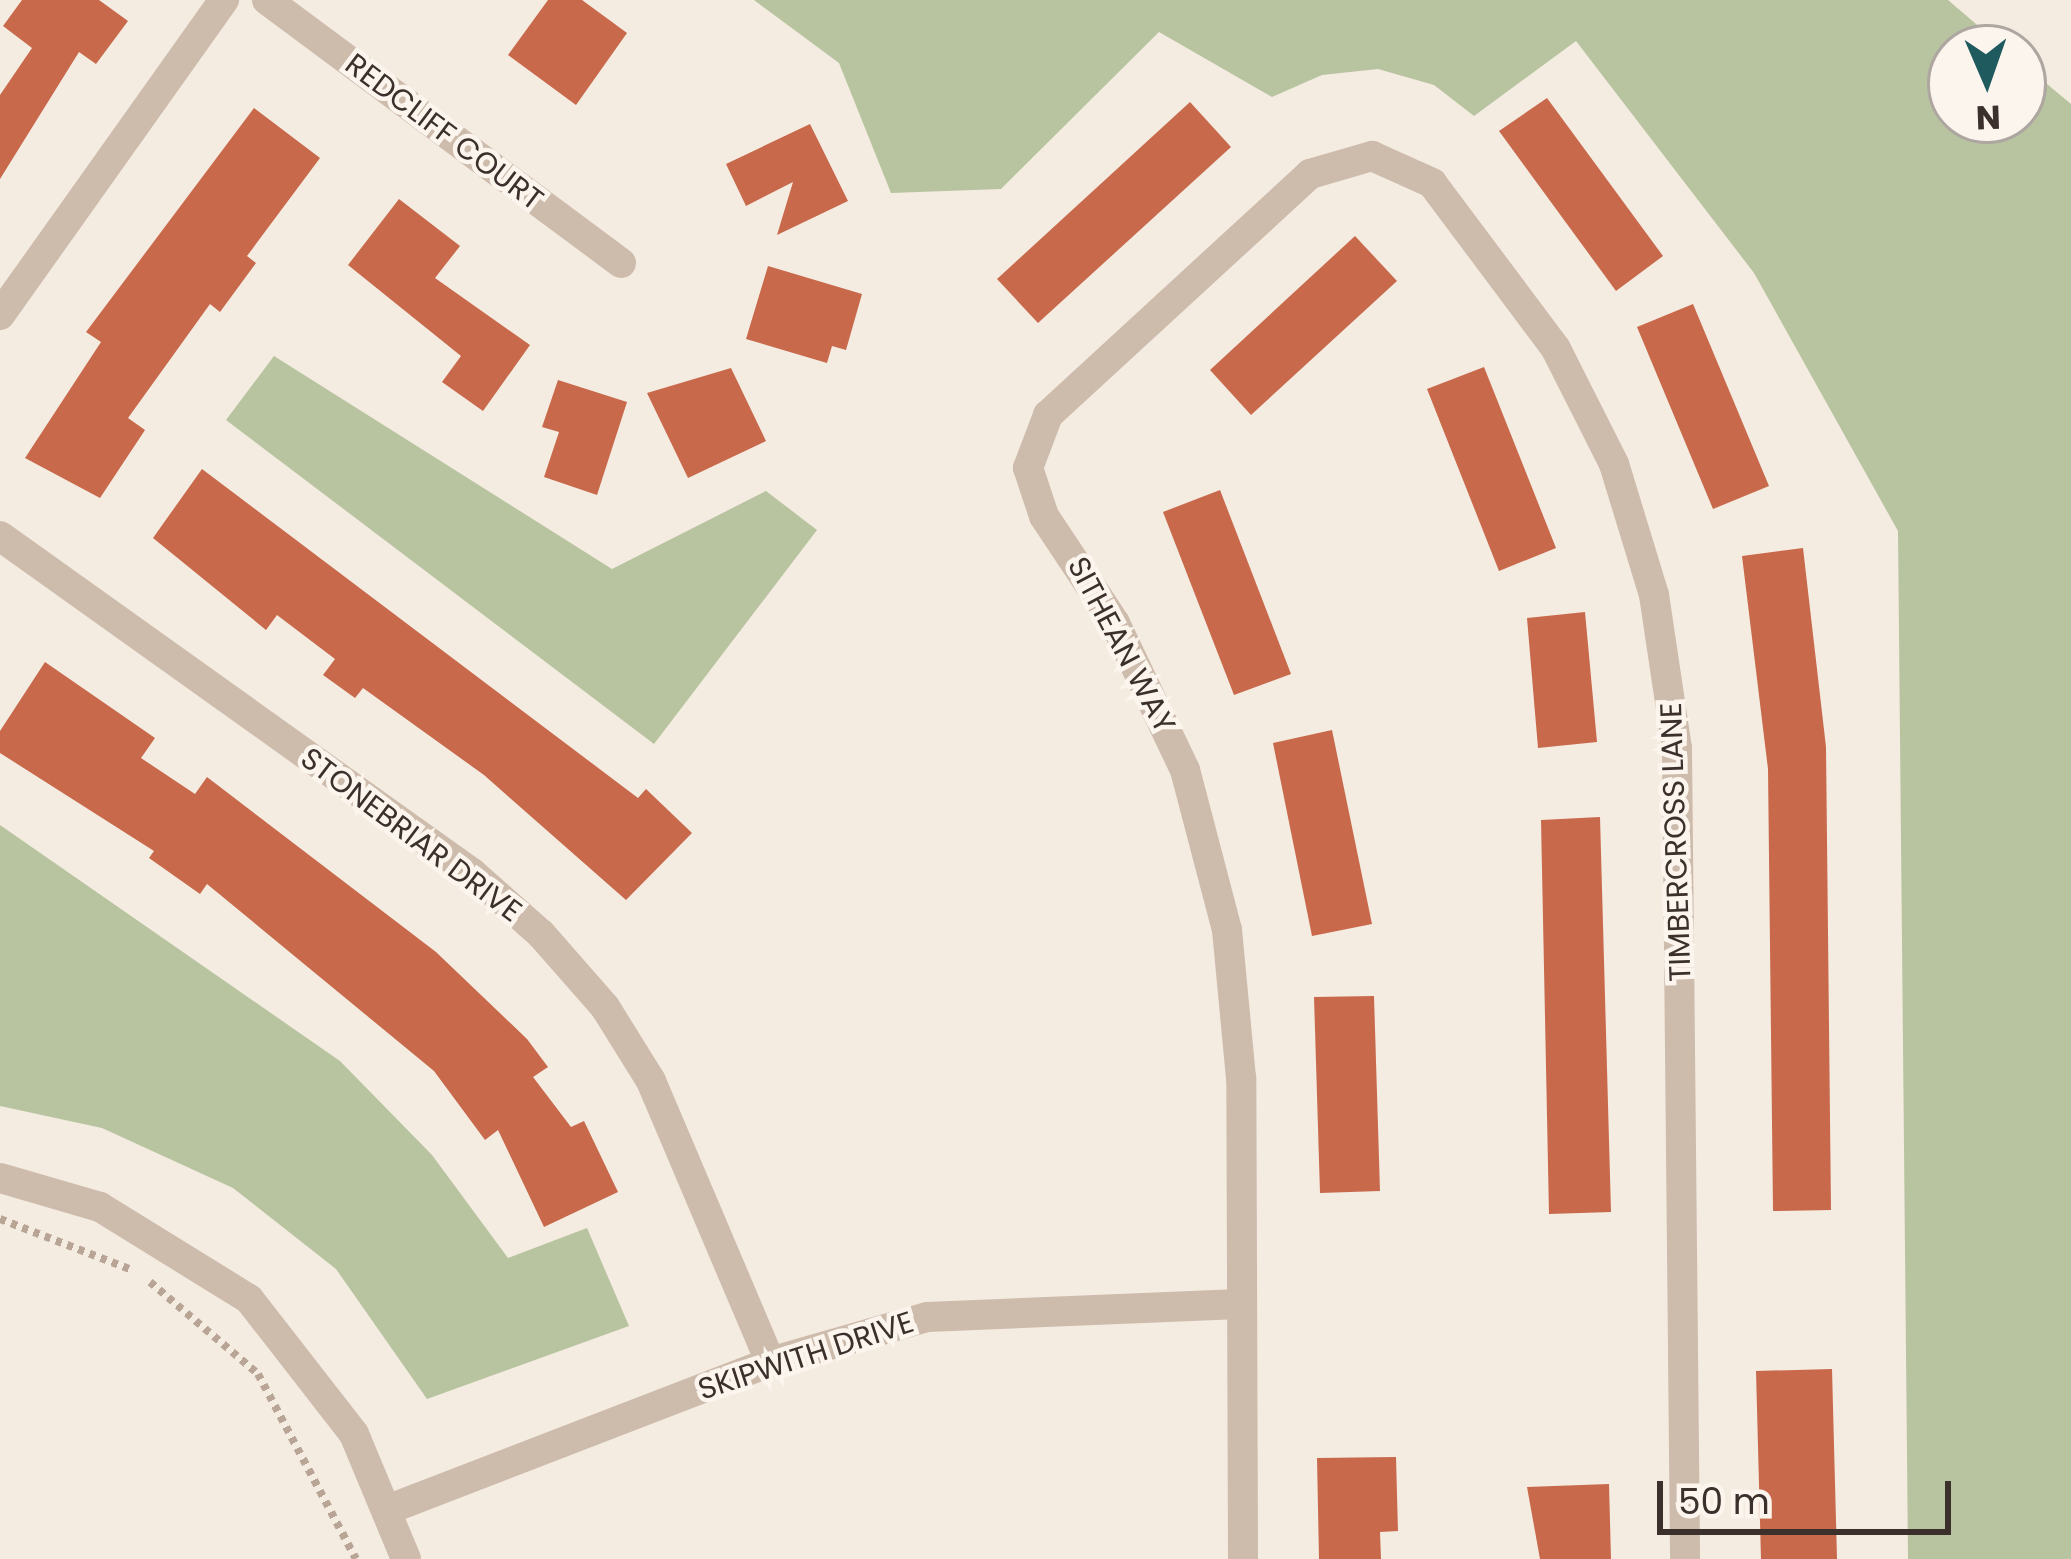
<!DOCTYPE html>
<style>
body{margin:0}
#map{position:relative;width:2071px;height:1559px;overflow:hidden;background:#f4ebe1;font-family:Poppins,sans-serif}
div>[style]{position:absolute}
.green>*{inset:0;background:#b8c4a0}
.building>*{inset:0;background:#c8694b}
.path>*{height:8px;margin-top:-4px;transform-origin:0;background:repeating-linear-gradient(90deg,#b9a596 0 6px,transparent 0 12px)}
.minor>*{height:30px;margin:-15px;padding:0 15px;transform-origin:15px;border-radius:15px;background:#cdbbac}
span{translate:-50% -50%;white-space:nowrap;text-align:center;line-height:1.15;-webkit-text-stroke:9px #fbf5ee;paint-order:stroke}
.street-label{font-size:30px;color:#3b302b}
.north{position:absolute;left:1927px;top:24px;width:120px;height:120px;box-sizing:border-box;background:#fbf5ee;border:3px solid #aea6a0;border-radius:50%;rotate:178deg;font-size:33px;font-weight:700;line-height:48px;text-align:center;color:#3b302b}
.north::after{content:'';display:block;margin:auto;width:42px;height:54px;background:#1f5a5e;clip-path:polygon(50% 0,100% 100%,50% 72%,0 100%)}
.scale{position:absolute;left:1657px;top:1481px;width:294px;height:54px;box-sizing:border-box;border:6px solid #3b302b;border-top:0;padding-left:15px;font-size:36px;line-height:42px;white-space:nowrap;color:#3b302b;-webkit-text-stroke:9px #fbf5ee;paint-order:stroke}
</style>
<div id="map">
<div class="green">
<i style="clip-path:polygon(754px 0,1948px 0,2004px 48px,1951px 48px,1951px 120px,2023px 120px,2023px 64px,2071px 104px,2071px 1559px,1908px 1559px,1898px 531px,1754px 273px,1576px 41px,1474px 116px,1434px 85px,1378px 69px,1322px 75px,1272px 97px,1159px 32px,1001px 189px,891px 193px,839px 63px)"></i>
<i style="clip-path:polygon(274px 356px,612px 569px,766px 491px,817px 530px,654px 744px,226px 420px)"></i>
<i style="clip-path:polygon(0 825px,340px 1061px,432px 1155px,508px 1258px,587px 1228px,629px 1326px,427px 1399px,336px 1269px,233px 1188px,102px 1128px,0 1106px)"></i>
</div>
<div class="building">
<i style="clip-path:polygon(22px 0,99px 0,128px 21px,96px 64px,79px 52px,0 179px,0 95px,32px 48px,3px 26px)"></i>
<i style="clip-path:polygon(548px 0,582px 0,627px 33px,576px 105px,508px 55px)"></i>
<i style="clip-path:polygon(1547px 98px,1663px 256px,1616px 291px,1499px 131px)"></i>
<i style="clip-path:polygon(1190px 102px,1231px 147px,1038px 323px,997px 279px)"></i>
<i style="clip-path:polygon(254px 108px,320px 158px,247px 256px,256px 263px,220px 312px,210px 304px,128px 418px,145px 430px,100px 498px,25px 458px,101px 342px,86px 332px)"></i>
<i style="clip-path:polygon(810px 124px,848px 201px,777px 235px,793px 182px,746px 206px,726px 164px)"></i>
<i style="clip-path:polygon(399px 199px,460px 246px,435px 278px,530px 345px,483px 411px,442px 382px,461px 356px,348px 265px)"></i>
<i style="clip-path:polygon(1355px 236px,1397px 281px,1251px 415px,1210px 370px)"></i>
<i style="clip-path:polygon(768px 266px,862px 294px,846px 350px,832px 346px,827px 363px,746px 339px)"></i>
<i style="clip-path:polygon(1693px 304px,1769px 486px,1713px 509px,1637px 327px)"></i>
<i style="clip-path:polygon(1484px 367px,1556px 548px,1499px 571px,1427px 389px)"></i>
<i style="clip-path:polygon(731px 368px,766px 441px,688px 478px,647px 393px)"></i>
<i style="clip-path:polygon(558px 380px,627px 402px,597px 495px,544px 477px,559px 432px,542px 427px)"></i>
<i style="clip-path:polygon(202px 469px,638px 798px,646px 789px,692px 833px,626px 900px,484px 775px,363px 688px,355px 698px,323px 675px,335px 659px,277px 615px,266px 630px,153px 538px)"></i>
<i style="clip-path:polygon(1220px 490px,1291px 674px,1234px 695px,1163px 512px)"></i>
<i style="clip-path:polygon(1803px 548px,1826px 747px,1831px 1210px,1773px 1211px,1768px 769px,1742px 556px)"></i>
<i style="clip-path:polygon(1585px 612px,1597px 742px,1538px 748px,1527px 618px)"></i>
<i style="clip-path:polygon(45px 662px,155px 738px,141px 758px,195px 794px,207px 777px,436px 952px,527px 1039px,548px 1067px,533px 1077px,571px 1127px,584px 1121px,618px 1192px,544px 1227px,498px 1130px,485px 1140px,434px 1071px,207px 884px,200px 894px,149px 858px,154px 851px,0 753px,0 731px)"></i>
<i style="clip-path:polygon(1332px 730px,1372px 924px,1312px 936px,1273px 743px)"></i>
<i style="clip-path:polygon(1600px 817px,1611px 1212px,1549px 1214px,1541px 820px)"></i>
<i style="clip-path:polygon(1374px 996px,1380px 1191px,1320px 1193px,1314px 997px)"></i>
<i style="clip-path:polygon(1832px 1369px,1837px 1559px,1761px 1559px,1756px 1371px)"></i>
<i style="clip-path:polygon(1396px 1457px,1398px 1531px,1380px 1532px,1381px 1559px,1319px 1559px,1317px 1458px)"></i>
<i style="clip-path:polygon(1609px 1484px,1611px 1559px,1540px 1559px,1527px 1487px)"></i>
</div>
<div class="path">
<i style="left:0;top:1219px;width:142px;rotate:21.1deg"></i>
<i style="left:150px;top:1282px;width:142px;rotate:40.4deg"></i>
<i style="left:258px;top:1374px;width:209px;rotate:62.1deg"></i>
</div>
<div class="minor">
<i style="left:267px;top:0;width:441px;rotate:36.6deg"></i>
<i style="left:0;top:315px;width:387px;rotate:-54.6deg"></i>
<i style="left:0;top:536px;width:580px;rotate:35.53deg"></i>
<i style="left:472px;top:873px;width:92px;rotate:41.5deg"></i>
<i style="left:541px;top:934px;width:97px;rotate:48.8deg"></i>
<i style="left:605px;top:1007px;width:87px;rotate:58.1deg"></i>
<i style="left:651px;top:1081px;width:305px;rotate:67deg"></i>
<i style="left:0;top:1178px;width:104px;rotate:16.2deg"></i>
<i style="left:100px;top:1207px;width:175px;rotate:31.7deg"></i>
<i style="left:249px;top:1299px;width:171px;rotate:52.1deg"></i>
<i style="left:354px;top:1434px;width:135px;rotate:67.4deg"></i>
<i style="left:392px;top:1508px;width:405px;rotate:-21.1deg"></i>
<i style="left:770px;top:1362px;width:163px;rotate:-16deg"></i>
<i style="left:927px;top:1317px;width:313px;rotate:-2.4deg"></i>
<i style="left:1243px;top:1559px;width:481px;rotate:-90.2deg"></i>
<i style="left:1241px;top:1078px;width:149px;rotate:-95.4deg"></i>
<i style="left:1227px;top:930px;width:165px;rotate:-104.7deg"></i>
<i style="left:1185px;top:770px;width:163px;rotate:-115.5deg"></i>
<i style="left:1115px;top:623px;width:128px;rotate:-123.6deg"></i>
<i style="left:1044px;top:516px;width:51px;rotate:-108.4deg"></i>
<i style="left:1028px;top:468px;width:57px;rotate:-69.3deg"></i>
<i style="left:1048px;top:415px;width:356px;rotate:-42.6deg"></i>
<i style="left:1310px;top:174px;width:65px;rotate:-16.2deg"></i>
<i style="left:1372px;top:156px;width:66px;rotate:24.2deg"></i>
<i style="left:1432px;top:183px;width:207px;rotate:53.2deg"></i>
<i style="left:1556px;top:349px;width:129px;rotate:63.2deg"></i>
<i style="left:1614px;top:464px;width:137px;rotate:73deg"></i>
<i style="left:1654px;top:595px;width:155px;rotate:81.5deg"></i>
<i style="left:1677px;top:748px;width:811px;rotate:89.43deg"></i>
</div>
<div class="street-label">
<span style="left:444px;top:132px;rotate:37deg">REDCLIFF COURT</span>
<span style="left:1121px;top:645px;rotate:62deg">SITHEAN WAY</span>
<span style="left:411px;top:835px;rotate:37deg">STONEBRIAR DRIVE</span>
<span style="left:1676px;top:842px;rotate:-92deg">TIMBERCROSS LANE</span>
<span style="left:806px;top:1356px;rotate:-18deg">SKIPWITH DRIVE</span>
</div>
<div class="north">N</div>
<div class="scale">50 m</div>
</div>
